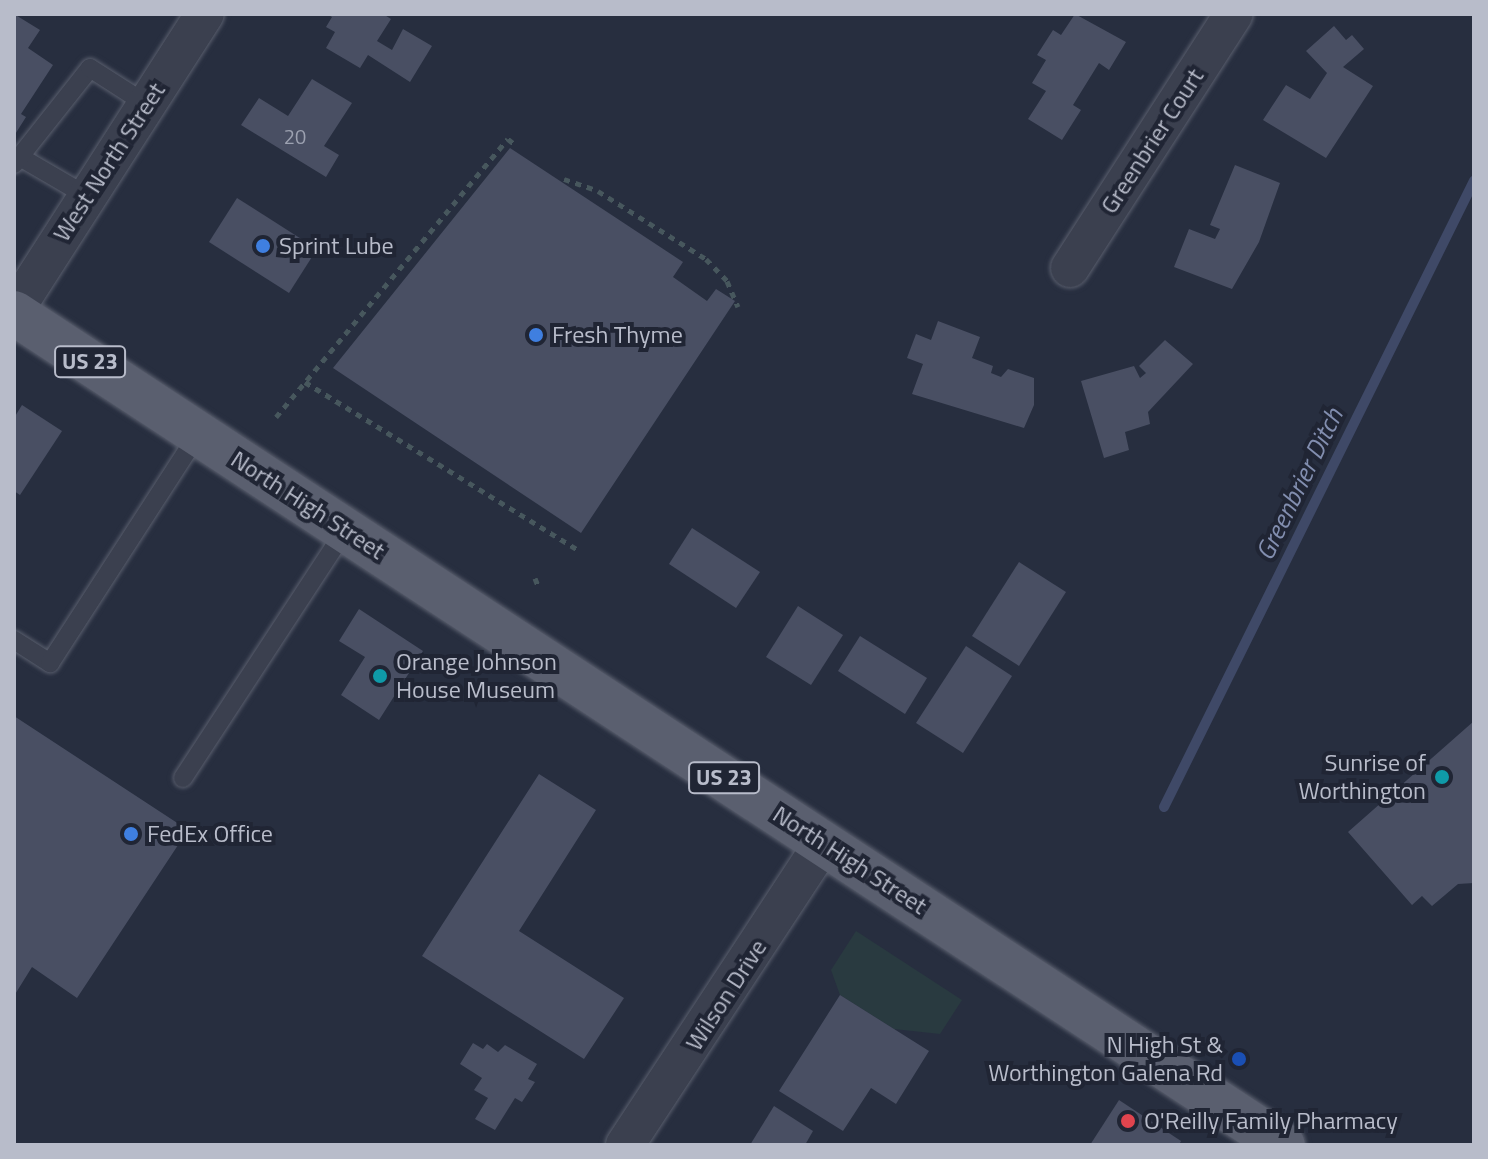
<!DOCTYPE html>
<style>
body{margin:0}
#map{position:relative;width:1488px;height:1159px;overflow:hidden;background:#272e3f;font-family:"Titillium Web",sans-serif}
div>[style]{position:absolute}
.green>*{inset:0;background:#293a40}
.stream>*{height:10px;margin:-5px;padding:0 5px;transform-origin:5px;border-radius:5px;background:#3f4967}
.building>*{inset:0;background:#494f63}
.path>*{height:5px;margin-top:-2.5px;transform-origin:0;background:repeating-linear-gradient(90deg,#47575d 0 6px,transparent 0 12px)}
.roads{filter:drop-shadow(0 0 2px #595e6d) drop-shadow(0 0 2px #595e6d)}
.lane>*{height:18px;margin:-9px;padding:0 9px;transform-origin:9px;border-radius:9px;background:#3b404f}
.street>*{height:38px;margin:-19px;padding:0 19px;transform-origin:19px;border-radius:19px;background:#3b404f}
.primary>*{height:44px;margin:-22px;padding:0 22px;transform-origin:22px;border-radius:22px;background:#5a5f6f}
.dots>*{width:22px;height:22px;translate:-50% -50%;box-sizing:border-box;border:4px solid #202534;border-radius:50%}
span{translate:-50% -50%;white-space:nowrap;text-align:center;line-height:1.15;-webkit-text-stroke:8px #202534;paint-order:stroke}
.number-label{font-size:20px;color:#9ca1b0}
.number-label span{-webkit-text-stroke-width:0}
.shield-label span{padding:2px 6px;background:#202534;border:2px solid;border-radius:6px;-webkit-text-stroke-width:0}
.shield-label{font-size:22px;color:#b8bcca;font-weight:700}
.street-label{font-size:24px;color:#b8bcca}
.poi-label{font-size:24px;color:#b8bcca}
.left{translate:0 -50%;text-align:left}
.right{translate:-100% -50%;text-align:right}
.water-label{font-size:26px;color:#828eaf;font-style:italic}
.frame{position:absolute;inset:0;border:16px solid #b8bcca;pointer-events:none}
</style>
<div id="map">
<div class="green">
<i style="clip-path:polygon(856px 931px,962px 1000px,940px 1034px,894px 1029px,840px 995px,831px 970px)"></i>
</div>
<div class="stream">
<i style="left:1164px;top:807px;width:699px;rotate:-63.66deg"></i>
</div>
<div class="building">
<i style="clip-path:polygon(14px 14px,40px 30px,28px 48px,53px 65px,21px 114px,26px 117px,14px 136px)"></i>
<i style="clip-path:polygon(327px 14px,383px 14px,391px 19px,377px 41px,392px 50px,403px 29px,432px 46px,410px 82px,368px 55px,360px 68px,326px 48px,335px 32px,326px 27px,332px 17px)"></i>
<i style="clip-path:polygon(1075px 14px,1126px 42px,1109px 70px,1099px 63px,1073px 105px,1081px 110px,1062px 140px,1028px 119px,1046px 91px,1032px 83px,1046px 60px,1037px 55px,1053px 30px,1061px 35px)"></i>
<i style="clip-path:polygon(1334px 26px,1346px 40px,1352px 35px,1364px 49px,1343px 67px,1373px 86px,1326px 158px,1263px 120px,1286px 85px,1310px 99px,1327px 73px,1306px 51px)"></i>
<i style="clip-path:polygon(312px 79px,352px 103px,324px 146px,339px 155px,326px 177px,241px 125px,259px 98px,288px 116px)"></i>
<i style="clip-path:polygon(510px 148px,683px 262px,673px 277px,707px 301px,716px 289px,735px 301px,581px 533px,333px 368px)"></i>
<i style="clip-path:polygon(1235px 165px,1280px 183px,1259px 242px,1232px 289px,1174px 267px,1189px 229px,1215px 239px,1220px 229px,1210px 225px)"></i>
<i style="clip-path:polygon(237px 198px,317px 249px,289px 293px,209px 242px)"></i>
<i style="clip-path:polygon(938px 321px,980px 337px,972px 358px,993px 366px,991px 373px,1001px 377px,1008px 369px,1034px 378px,1034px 405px,1024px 428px,912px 394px,923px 364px,907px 358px,916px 334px,931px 340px)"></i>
<i style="clip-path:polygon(1165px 340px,1193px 364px,1148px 412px,1150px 424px,1125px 432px,1129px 450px,1104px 458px,1081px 381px,1134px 366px,1140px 378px,1146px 373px,1139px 366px)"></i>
<i style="clip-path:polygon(22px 405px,62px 431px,20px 495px,14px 491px,14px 418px)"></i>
<i style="clip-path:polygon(692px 528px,760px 572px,736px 608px,669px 564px)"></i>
<i style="clip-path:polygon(1019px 562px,1066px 592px,1019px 666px,972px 636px)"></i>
<i style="clip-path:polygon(798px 606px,843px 635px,811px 685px,766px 657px)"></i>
<i style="clip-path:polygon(359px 609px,423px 651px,379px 720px,341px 695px,365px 657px,339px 641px)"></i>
<i style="clip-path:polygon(860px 636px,927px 678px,905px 714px,838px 671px)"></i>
<i style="clip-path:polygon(966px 646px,1012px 676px,963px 753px,916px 723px)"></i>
<i style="clip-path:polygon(14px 716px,188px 830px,77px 998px,32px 967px,14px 996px)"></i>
<i style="clip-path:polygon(1474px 721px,1474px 883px,1458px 884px,1432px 906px,1422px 896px,1412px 905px,1348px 832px)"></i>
<i style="clip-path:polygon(539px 774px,596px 810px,519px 931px,624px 998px,584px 1059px,422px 956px)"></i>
<i style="clip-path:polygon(840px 995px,929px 1051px,896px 1104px,871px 1088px,843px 1131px,779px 1091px)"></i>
<i style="clip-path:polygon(473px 1043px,483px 1049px,487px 1044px,498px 1052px,505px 1045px,537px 1064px,528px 1079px,535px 1082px,522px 1102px,515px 1098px,495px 1130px,475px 1119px,488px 1098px,474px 1090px,482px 1078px,460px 1064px)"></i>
<i style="clip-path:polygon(1119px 1100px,1181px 1141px,1179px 1145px,1090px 1145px)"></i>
<i style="clip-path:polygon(774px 1106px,813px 1131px,805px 1145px,750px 1145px)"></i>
</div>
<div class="path">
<i style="left:564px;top:179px;width:36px;rotate:19deg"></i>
<i style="left:598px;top:191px;width:128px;rotate:32.2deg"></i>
<i style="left:706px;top:259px;width:30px;rotate:46deg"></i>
<i style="left:727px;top:281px;width:28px;rotate:67deg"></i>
<i style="left:305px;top:382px;width:321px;rotate:31.6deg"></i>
<i style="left:276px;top:417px;width:362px;rotate:-50.2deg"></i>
<i style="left:508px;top:139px;width:11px;rotate:38deg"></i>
<i style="left:535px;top:578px;width:9px;rotate:69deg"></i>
</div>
<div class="roads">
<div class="lane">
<i style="left:20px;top:157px;width:78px;rotate:30.2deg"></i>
<i style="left:14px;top:164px;width:122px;rotate:-51.6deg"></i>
<i style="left:90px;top:68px;width:67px;rotate:32.7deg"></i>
<i style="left:14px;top:640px;width:43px;rotate:32.6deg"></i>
<i style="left:50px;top:663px;width:274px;rotate:-57.1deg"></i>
<i style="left:183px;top:778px;width:298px;rotate:-56.8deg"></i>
</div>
<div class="street">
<i style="left:1070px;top:268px;width:302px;rotate:-57.2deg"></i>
<i style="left:14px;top:311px;width:353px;rotate:-57.3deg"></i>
<i style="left:625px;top:1145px;width:361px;rotate:-56.7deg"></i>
</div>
<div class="primary">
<i style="left:14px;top:313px;width:1517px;rotate:33.25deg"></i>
</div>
</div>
<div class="dots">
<i style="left:263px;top:246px;background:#3f7fe0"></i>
<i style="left:536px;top:335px;background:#3f7fe0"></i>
<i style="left:380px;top:676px;background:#0f9aa8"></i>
<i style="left:1442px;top:777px;background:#0f9aa8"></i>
<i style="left:131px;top:834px;background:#3f7fe0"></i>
<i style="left:1239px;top:1059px;background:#1a4fb4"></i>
<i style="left:1128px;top:1121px;background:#e0444e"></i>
</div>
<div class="number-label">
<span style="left:295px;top:136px">20</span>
</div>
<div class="shield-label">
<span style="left:90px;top:362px">US 23</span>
<span style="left:724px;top:778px">US 23</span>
</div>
<div class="street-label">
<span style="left:1152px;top:141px;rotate:-57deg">Greenbrier Court</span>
<span style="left:109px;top:162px;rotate:-57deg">West North Street</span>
<span style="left:308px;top:505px;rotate:33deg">North High Street</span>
<span style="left:850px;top:860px;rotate:33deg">North High Street</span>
<span style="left:726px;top:995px;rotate:-57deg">Wilson Drive</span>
</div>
<div class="poi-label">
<span class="left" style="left:279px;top:246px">Sprint Lube</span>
<span class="left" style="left:552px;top:335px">Fresh Thyme</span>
<span class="left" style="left:396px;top:676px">Orange Johnson<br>House Museum</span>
<span class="right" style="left:1426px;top:777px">Sunrise of<br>Worthington</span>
<span class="left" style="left:147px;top:834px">FedEx Office</span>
<span class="right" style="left:1223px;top:1059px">N High St &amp;<br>Worthington Galena Rd</span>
<span class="left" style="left:1144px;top:1121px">O'Reilly Family Pharmacy</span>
</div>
<div class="water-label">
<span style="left:1299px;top:484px;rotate:-64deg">Greenbrier Ditch</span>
</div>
<div class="frame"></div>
</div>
